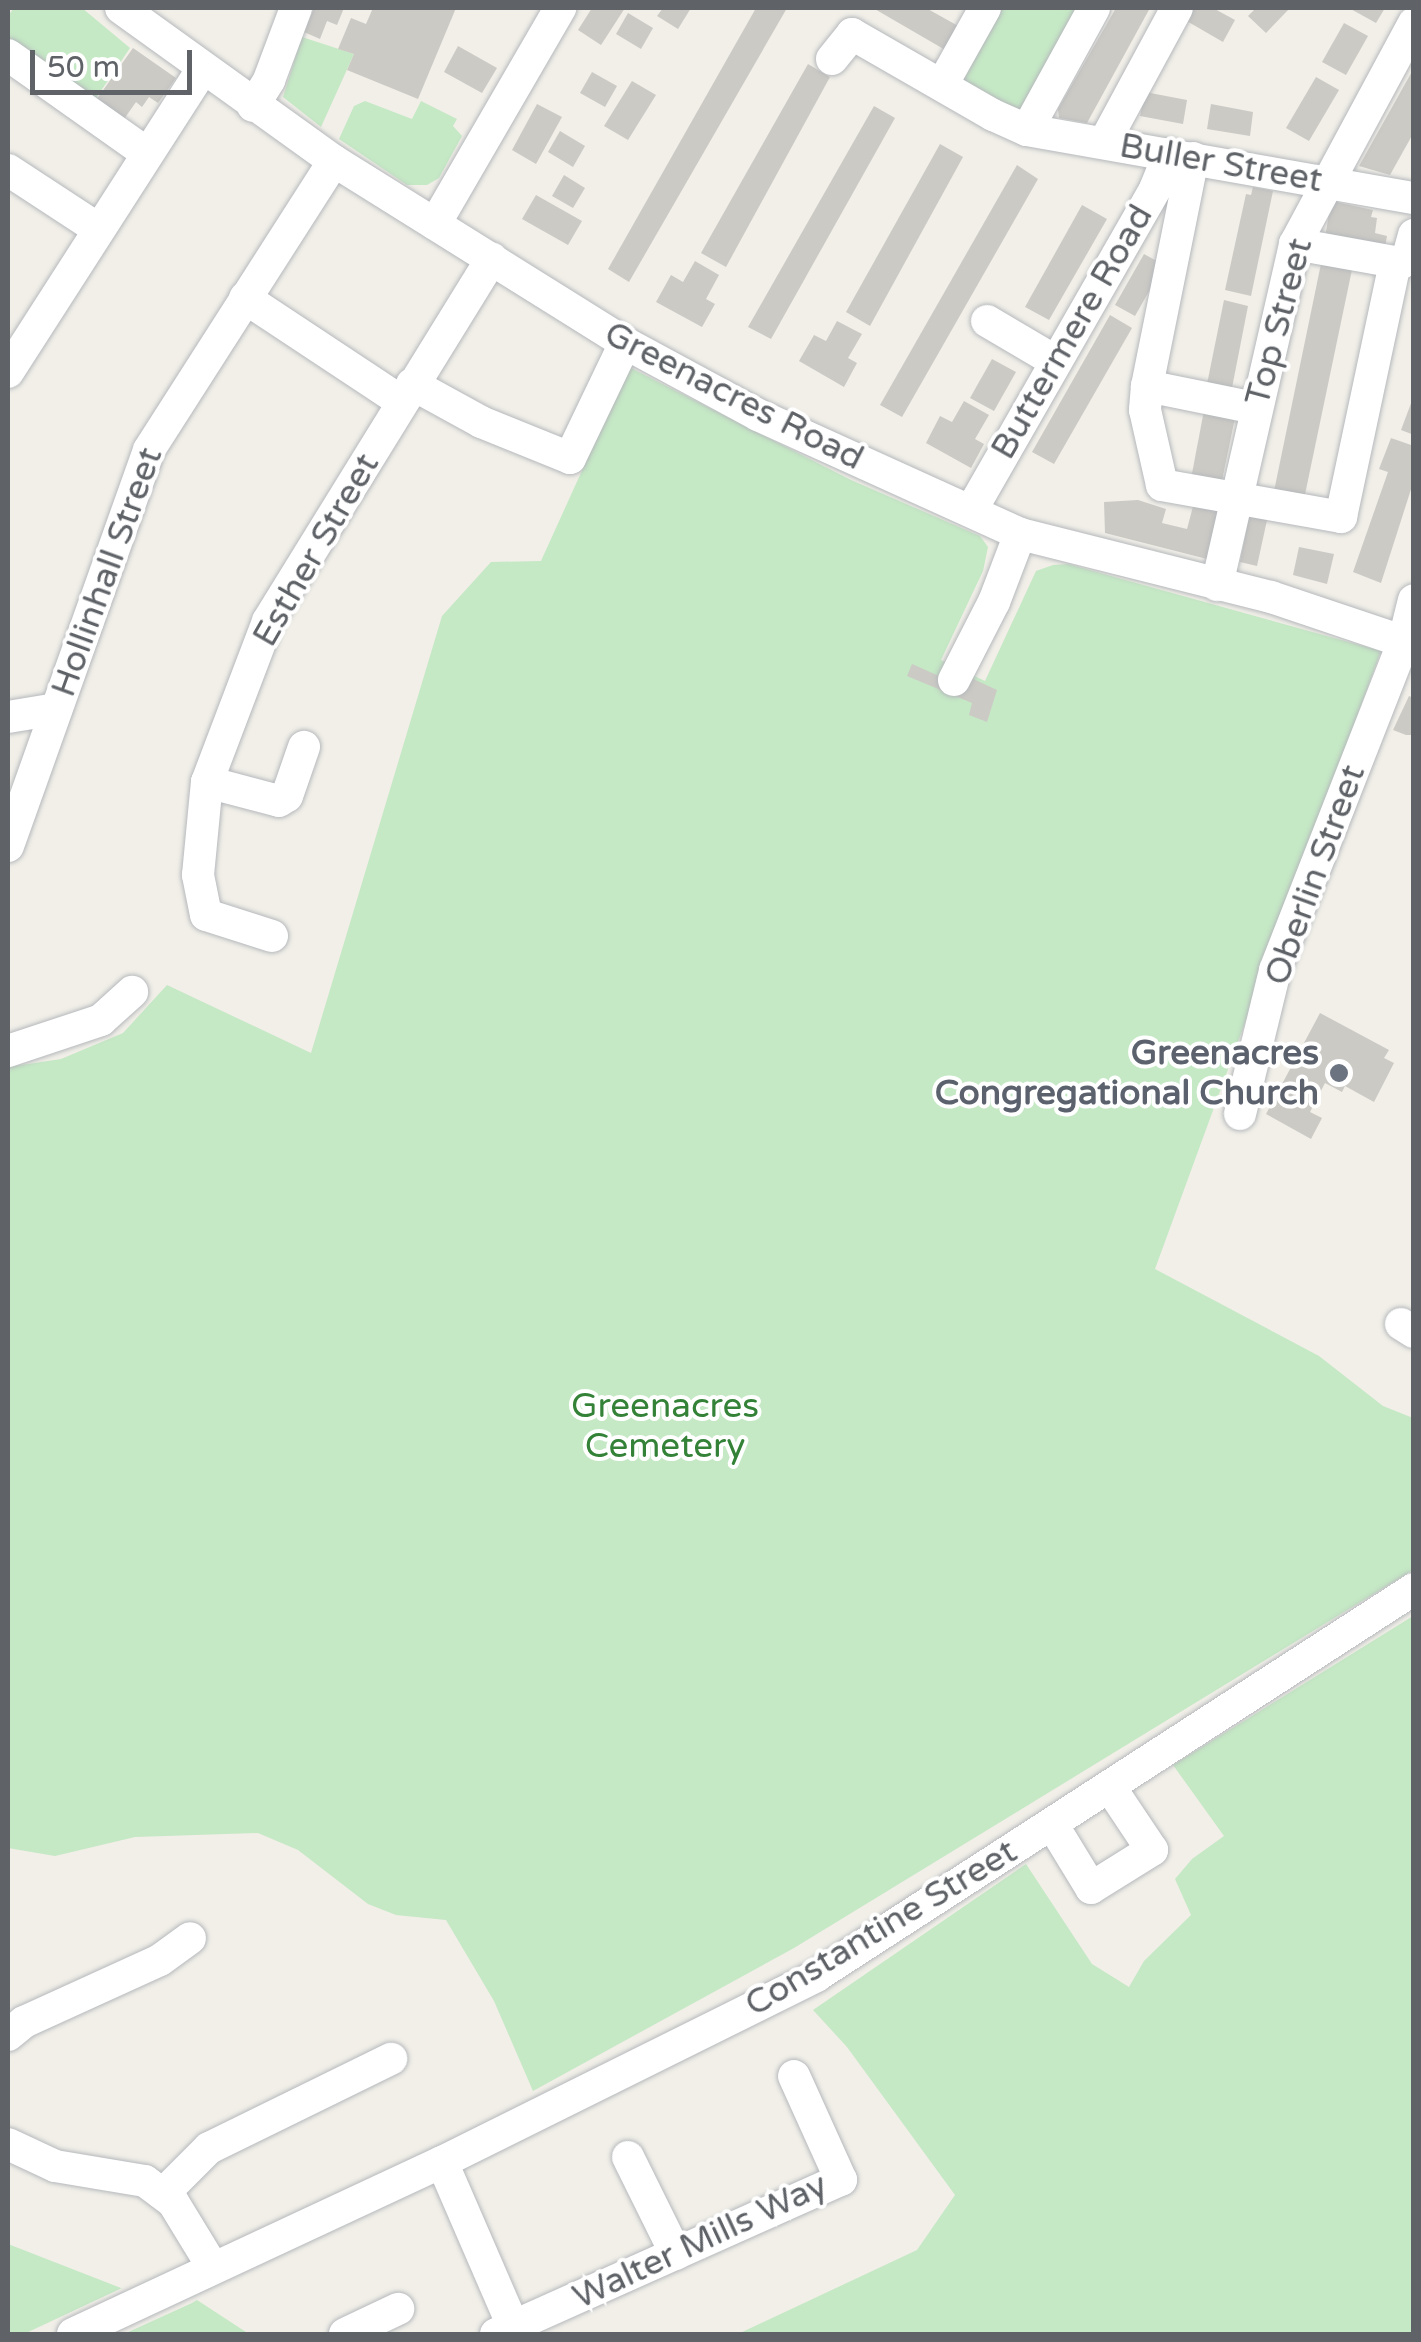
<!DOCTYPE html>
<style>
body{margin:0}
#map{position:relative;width:1421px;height:2342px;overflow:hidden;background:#f1efe8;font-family:"Varela Round",sans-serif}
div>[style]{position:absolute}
.green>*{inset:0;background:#c5e8c5}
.building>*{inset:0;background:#cccac5}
.roads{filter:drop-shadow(0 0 2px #b5b8bc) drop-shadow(0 0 2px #b5b8bc)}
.minor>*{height:32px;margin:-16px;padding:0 16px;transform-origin:16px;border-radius:16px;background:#fff}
.dots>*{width:28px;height:28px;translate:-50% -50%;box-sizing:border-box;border:5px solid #fff;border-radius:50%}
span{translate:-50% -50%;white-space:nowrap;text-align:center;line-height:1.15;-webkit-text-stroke:8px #fff;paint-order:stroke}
.street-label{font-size:35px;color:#5f6368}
.worship-label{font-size:35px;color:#5b616d;font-weight:700}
.right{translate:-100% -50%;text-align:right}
.park-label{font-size:35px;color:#348238}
.frame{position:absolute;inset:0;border:10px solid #5f6368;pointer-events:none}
.scale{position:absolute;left:30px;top:50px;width:162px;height:45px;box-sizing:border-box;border:5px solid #5f6368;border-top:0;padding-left:12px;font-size:30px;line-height:35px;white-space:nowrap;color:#5f6368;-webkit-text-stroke:8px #fff;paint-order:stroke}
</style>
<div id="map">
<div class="green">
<i style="clip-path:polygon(14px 8px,82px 8px,130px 48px,92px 104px,8px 50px,8px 16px)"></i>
<i style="clip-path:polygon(976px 8px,1083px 8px,1026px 115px,943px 69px)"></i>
<i style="clip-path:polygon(302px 37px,354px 54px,321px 127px,283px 97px)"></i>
<i style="clip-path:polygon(365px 101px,412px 119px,421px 101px,457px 119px,453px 126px,462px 136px,439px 178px,427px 185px,407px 185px,339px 139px,354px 106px)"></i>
<i style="clip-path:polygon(629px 367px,851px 480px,980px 536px,988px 547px,983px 571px,941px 660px,985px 681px,1036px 571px,1053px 565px,1068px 564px,1381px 651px,1155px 1269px,1319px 1356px,1383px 1406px,1413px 1418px,1413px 1570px,794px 1948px,533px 2091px,494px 2001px,446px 1920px,396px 1915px,368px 1904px,298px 1850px,258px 1833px,135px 1837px,55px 1856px,8px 1848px,8px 1067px,61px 1059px,123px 1033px,167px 985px,311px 1053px,442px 616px,491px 562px,541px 561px)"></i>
<i style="clip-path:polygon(1413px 1616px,1413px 2334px,738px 2334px,917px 2250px,955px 2195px,847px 2047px,813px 2010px,1026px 1864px,1092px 1964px,1129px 1987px,1144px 1961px,1191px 1915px,1175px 1879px,1192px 1859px,1224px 1836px,1173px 1765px)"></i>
<i style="clip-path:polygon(8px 2244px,121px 2288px,122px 2288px,24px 2334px,8px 2334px)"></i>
<i style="clip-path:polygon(197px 2300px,249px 2334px,124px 2334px,192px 2303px)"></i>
</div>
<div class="building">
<i style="clip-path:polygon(314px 8px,344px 8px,337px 25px,327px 21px,320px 39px,304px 32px)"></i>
<i style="clip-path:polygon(373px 8px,456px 8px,418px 99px,347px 70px,354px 54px,338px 49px,351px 18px,366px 24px)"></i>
<i style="clip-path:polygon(592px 8px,625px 8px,601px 45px,578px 30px)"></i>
<i style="clip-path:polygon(663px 8px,691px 8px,678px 29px,657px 16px)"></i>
<i style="clip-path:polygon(756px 8px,787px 8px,629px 282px,608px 269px)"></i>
<i style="clip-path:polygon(873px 8px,926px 8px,960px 27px,947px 51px)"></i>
<i style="clip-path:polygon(1116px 8px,1150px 8px,1087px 123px,1059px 118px,1058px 109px)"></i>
<i style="clip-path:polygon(1193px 8px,1213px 8px,1235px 20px,1223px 42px,1185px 20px)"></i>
<i style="clip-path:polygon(1256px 8px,1290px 8px,1266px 33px,1248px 16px)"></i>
<i style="clip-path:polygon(1349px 8px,1385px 8px,1376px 23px)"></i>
<i style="clip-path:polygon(628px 13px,653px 28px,641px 49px,616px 34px)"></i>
<i style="clip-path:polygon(1344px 23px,1368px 36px,1346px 75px,1322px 62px)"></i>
<i style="clip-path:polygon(458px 46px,497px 68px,482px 93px,444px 72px)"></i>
<i style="clip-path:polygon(133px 48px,176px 78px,158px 103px,149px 97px,142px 107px,136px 102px,122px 122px,94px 103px)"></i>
<i style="clip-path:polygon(808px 64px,830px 77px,726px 267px,701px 253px)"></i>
<i style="clip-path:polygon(1414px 68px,1414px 132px,1390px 175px,1359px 166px)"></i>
<i style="clip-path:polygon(592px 72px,617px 86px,605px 107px,580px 93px)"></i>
<i style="clip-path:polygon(1316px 77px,1339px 90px,1309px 141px,1286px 128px)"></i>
<i style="clip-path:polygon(632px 81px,656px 95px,628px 140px,604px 126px)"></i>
<i style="clip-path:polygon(1145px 92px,1187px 100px,1183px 124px,1140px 116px)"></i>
<i style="clip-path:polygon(537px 104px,562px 117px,536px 164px,512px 150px)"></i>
<i style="clip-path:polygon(1211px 104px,1253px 112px,1250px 136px,1207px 129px)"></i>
<i style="clip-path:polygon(874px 106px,895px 118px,771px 339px,748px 327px)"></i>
<i style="clip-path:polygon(560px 131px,585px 146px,573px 167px,548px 152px)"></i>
<i style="clip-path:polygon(940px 144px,963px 157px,870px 326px,846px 312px)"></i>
<i style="clip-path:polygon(1017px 165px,1038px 179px,902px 417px,880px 405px)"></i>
<i style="clip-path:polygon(564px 175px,585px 188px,573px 208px,552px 196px)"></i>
<i style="clip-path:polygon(1253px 187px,1273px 191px,1251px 296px,1225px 290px,1246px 194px,1251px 195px)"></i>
<i style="clip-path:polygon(536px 195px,582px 221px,568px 245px,522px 219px)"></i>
<i style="clip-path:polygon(1331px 201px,1373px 210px,1371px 217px,1377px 218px,1375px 233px,1387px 236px,1385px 247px,1324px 244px)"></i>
<i style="clip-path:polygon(1082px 205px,1107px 219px,1049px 320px,1025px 307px)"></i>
<i style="clip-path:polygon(1144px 254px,1164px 265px,1135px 316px,1115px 305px)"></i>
<i style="clip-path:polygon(1323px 254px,1354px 260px,1303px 504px,1273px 496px)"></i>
<i style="clip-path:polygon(695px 261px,719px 275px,706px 299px,715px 304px,702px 327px,656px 302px,671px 275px,683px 282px)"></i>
<i style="clip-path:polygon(1224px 300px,1248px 306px,1230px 398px,1205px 394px)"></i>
<i style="clip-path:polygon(1110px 315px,1132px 328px,1054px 464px,1032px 452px)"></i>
<i style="clip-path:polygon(837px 321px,862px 334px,848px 358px,857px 363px,844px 387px,799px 361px,814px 335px,826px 341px)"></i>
<i style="clip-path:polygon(992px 359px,1016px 372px,994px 411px,970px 398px)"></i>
<i style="clip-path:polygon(1413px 398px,1414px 398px,1414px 435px,1401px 430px)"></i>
<i style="clip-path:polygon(964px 401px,989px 415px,975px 439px,984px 444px,971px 468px,926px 443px,940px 416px,952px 422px)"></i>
<i style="clip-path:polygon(1205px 405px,1236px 413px,1220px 490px,1190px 484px)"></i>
<i style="clip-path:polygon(1391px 438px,1414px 446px,1414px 480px,1381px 583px,1353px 572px,1388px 472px,1379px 469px)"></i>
<i style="clip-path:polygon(1195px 499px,1219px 505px,1207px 559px,1105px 533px,1104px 502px,1138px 500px,1166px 509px,1162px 523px,1187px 529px)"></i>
<i style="clip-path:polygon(1251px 506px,1269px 511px,1257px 566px,1240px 562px)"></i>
<i style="clip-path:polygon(1299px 547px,1334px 554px,1327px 584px,1293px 575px)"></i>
<i style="clip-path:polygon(912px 664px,939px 676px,969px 677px,997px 690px,987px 722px,969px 715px,972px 703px,907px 676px)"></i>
<i style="clip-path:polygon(1409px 696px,1414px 698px,1414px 735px,1406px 735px,1393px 730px)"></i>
<i style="clip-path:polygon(1320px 1013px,1389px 1050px,1384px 1058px,1394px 1063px,1374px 1102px,1345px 1086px,1342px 1092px,1325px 1083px,1310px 1112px,1322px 1118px,1311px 1139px,1266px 1114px)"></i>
</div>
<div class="roads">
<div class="minor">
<i style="left:121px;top:8px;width:262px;rotate:35.7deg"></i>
<i style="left:334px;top:161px;width:343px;rotate:32deg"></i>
<i style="left:625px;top:343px;width:151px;rotate:28.4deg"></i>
<i style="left:758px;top:415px;width:288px;rotate:24.4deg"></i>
<i style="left:1020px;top:534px;width:259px;rotate:14.1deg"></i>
<i style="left:1271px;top:597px;width:151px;rotate:18.6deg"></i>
<i style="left:8px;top:55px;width:171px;rotate:35.3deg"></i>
<i style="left:832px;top:59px;width:32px;rotate:-51deg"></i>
<i style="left:852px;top:34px;width:163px;rotate:29.9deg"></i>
<i style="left:993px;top:115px;width:37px;rotate:24deg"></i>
<i style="left:1027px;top:130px;width:393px;rotate:10deg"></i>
<i style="left:942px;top:85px;width:88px;rotate:-60.8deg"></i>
<i style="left:253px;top:106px;width:31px;rotate:-58deg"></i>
<i style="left:269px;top:80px;width:77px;rotate:-69.4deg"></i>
<i style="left:1027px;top:130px;width:139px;rotate:-61.2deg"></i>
<i style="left:1104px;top:143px;width:153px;rotate:-61.6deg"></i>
<i style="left:1193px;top:158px;width:233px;rotate:101.4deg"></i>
<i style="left:1147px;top:386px;width:24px;rotate:95deg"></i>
<i style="left:1145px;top:410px;width:77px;rotate:77.2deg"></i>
<i style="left:1162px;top:485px;width:182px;rotate:10.1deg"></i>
<i style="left:1341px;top:517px;width:261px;rotate:-78deg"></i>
<i style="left:8px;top:170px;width:108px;rotate:33.2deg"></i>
<i style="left:435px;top:224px;width:250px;rotate:-59.9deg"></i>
<i style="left:1295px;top:244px;width:108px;rotate:10.2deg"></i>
<i style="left:1401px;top:263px;width:9px;rotate:-41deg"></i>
<i style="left:1408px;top:257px;width:23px;rotate:-75deg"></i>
<i style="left:245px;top:298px;width:188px;rotate:33.5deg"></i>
<i style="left:987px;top:321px;width:79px;rotate:30.5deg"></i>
<i style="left:8px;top:372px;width:361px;rotate:-57.3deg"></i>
<i style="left:412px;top:384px;width:79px;rotate:28.8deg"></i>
<i style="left:481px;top:422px;width:96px;rotate:22deg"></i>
<i style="left:570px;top:458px;width:127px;rotate:-64.4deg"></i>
<i style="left:1147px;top:386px;width:110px;rotate:11.5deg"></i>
<i style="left:972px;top:509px;width:369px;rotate:-60.2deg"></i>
<i style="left:1155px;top:189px;width:38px;rotate:-68deg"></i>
<i style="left:1217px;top:585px;width:350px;rotate:-77.1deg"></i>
<i style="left:1295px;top:244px;width:251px;rotate:-61.7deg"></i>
<i style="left:954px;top:680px;width:88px;rotate:-62.9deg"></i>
<i style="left:994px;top:602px;width:73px;rotate:-69.1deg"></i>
<i style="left:8px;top:717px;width:49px;rotate:-9.5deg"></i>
<i style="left:207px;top:782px;width:74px;rotate:14.8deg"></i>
<i style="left:279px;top:801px;width:9px;rotate:-32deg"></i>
<i style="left:287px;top:796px;width:52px;rotate:-70.9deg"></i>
<i style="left:8px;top:846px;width:420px;rotate:-70.4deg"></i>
<i style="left:149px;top:450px;width:343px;rotate:-57.4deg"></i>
<i style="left:272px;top:936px;width:69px;rotate:-162.3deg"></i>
<i style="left:206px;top:915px;width:41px;rotate:-101.3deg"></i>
<i style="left:198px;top:875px;width:93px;rotate:-84.5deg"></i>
<i style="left:207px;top:782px;width:172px;rotate:-69.2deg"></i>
<i style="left:268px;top:621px;width:426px;rotate:-58.3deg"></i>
<i style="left:8px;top:1051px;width:98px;rotate:-18.4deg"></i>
<i style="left:101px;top:1020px;width:42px;rotate:-42.1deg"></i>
<i style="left:1240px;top:1114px;width:148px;rotate:-76.3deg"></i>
<i style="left:1275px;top:970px;width:354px;rotate:-68.6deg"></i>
<i style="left:1404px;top:640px;width:41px;rotate:-76deg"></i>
<i style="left:1401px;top:1324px;width:15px;rotate:32deg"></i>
<i style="left:1052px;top:1824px;width:75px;rotate:58.6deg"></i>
<i style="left:1091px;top:1888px;width:72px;rotate:-31.9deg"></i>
<i style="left:1152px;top:1850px;width:76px;rotate:-123.7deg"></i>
<i style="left:8px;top:2035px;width:21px;rotate:-39deg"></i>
<i style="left:24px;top:2022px;width:149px;rotate:-24.5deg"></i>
<i style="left:160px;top:1960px;width:37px;rotate:-36deg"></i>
<i style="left:8px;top:2144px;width:52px;rotate:25.1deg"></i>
<i style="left:55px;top:2166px;width:91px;rotate:9.5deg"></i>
<i style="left:145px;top:2181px;width:35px;rotate:37deg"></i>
<i style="left:173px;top:2202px;width:75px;rotate:58.6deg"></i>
<i style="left:628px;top:2157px;width:108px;rotate:63.7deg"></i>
<i style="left:442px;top:2162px;width:179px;rotate:66.6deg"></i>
<i style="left:163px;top:2194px;width:65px;rotate:-45deg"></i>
<i style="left:209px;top:2148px;width:203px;rotate:-26.1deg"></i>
<i style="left:73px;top:2334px;width:407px;rotate:-25deg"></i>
<i style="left:442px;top:2162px;width:418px;rotate:-26.4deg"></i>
<i style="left:816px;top:1976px;width:712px;rotate:-32.91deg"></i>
<i style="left:345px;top:2334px;width:59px;rotate:-25.3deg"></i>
<i style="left:496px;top:2334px;width:378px;rotate:-24.1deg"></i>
<i style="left:841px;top:2180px;width:114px;rotate:-114.3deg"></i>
</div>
</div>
<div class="dots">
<i style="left:1339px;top:1073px;background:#6b7280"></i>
</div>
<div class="street-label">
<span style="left:1221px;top:163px;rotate:10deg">Buller Street</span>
<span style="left:1279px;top:322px;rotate:-75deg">Top Street</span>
<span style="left:1072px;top:332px;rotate:-60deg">Buttermere Road</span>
<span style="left:734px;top:396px;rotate:27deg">Greenacres Road</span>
<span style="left:316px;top:550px;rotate:-60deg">Esther Street</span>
<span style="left:107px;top:572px;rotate:-70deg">Hollinhall Street</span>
<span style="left:1315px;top:875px;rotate:-70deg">Oberlin Street</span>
<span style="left:881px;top:1928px;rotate:-31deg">Constantine Street</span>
<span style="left:700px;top:2241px;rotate:-25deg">Walter Mills Way</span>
</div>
<div class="worship-label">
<span class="right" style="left:1319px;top:1073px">Greenacres<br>Congregational Church</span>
</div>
<div class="park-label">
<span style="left:665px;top:1426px">Greenacres<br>Cemetery</span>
</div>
<div class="frame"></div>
<div class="scale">50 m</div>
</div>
